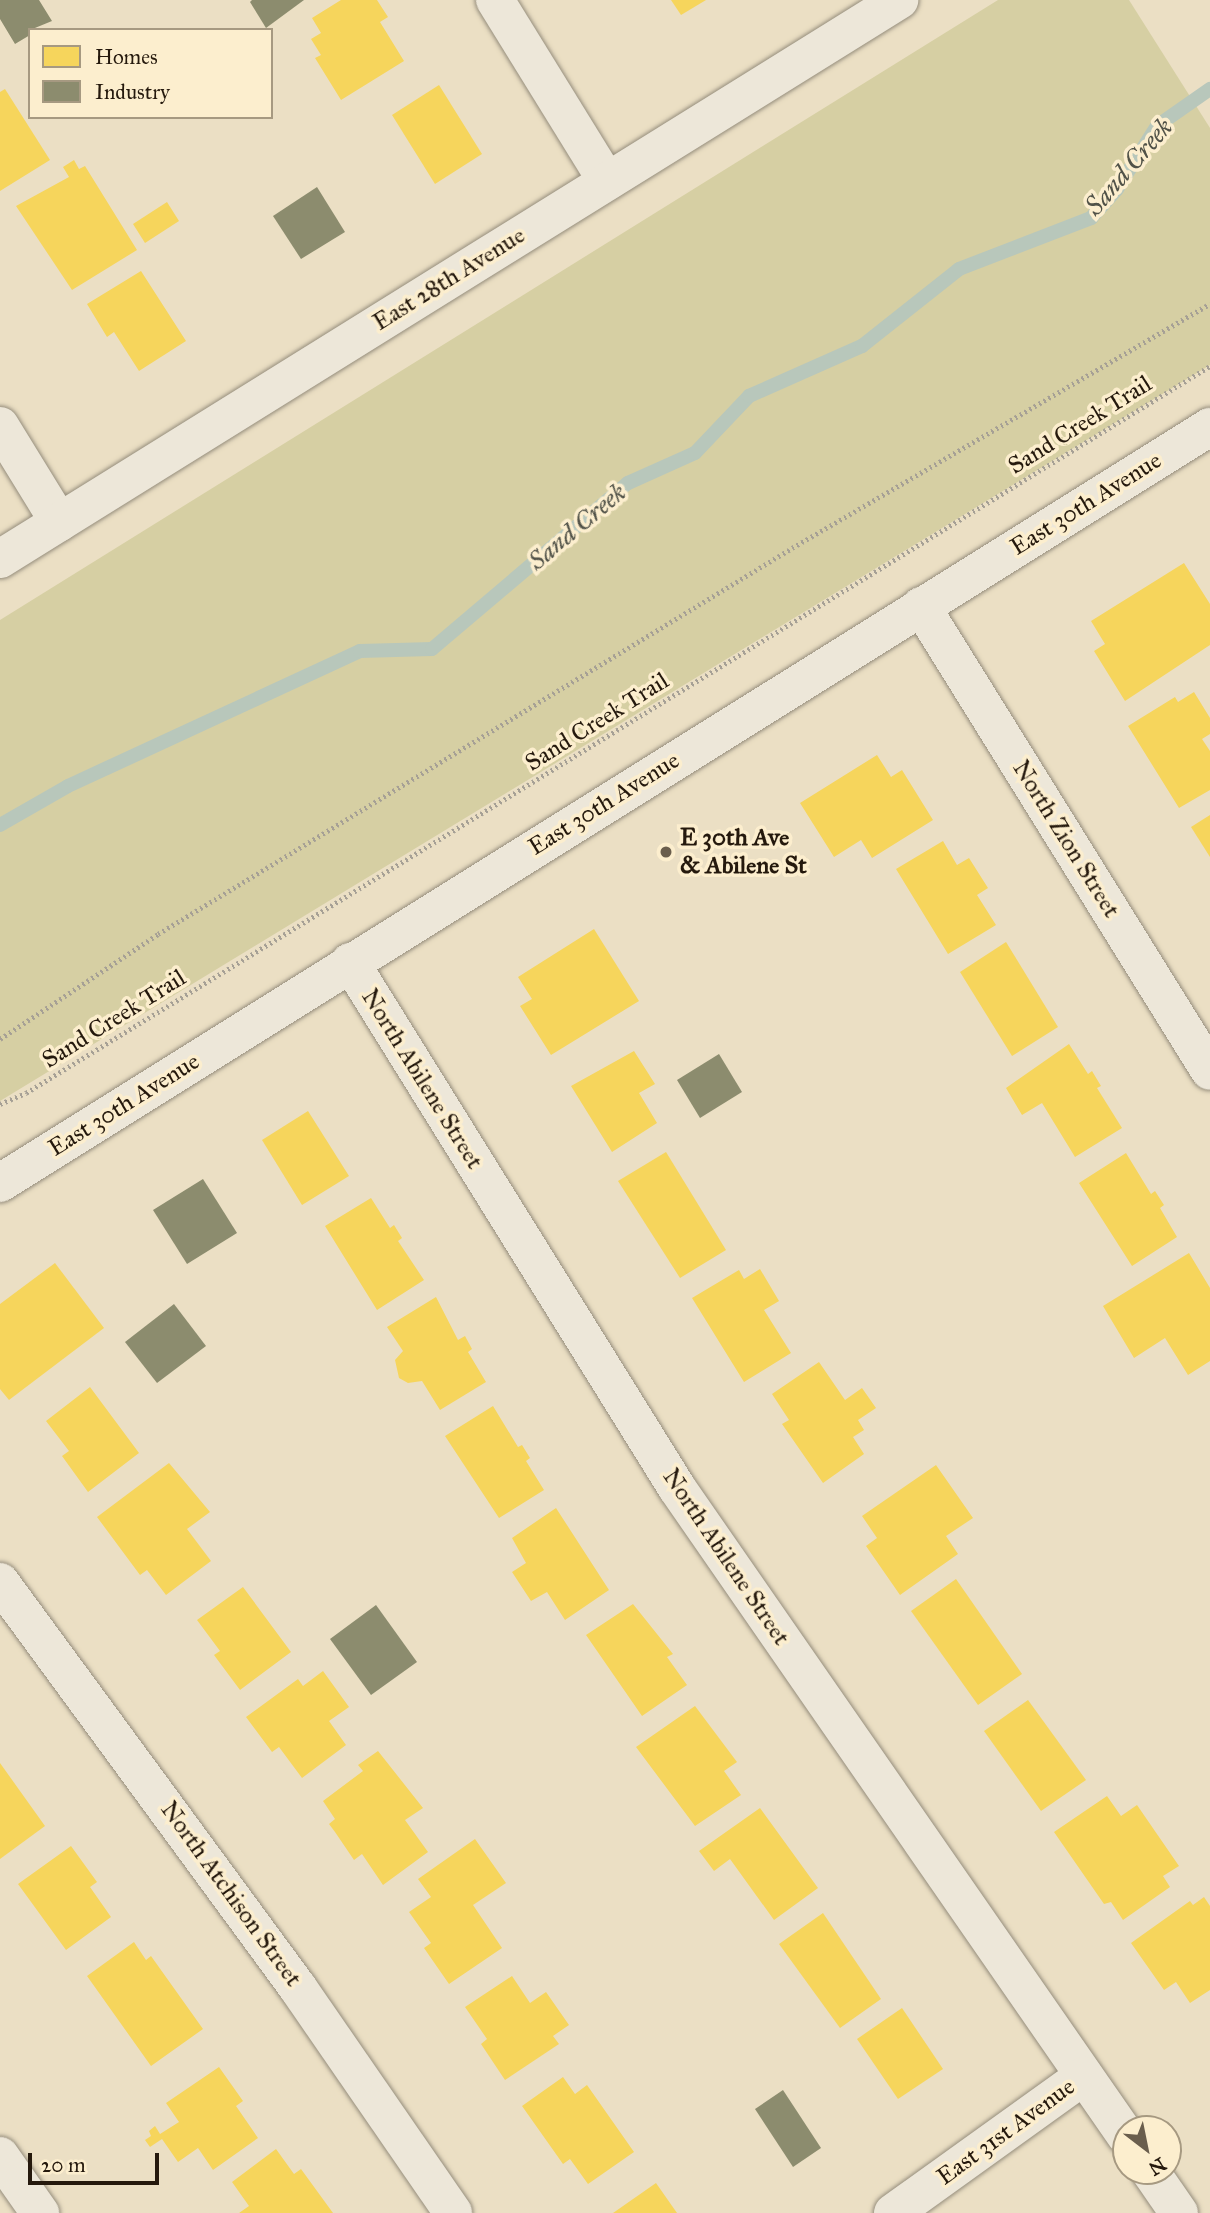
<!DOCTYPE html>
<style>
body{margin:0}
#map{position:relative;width:1210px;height:2213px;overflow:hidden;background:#ebdfc4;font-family:"IM FELL Great Primer",serif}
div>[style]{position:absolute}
.green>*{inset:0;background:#d6cfa3}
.homes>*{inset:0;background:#f6d55c}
.industry>*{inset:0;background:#8c8c6e}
.stream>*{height:14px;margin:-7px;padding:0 7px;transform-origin:7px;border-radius:7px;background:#b8c7bb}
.path>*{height:4.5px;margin-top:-2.25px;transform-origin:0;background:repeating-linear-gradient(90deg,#a6a095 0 2px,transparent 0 5.5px)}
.roads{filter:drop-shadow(0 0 2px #958d7c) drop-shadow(0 0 2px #958d7c)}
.minor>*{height:38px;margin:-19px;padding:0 19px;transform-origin:19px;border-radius:19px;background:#ede7d9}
.dots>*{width:19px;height:19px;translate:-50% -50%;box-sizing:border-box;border:4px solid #fceece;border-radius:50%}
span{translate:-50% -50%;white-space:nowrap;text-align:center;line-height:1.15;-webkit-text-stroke:7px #fceece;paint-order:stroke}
.street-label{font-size:24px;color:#25190d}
.poi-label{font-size:24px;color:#25190d;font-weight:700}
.left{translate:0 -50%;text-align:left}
.water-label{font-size:26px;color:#515248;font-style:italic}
.legend{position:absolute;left:28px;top:28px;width:245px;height:91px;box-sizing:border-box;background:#fceece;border:2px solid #a69981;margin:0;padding:9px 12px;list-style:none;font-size:21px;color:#25190d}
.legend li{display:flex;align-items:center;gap:14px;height:35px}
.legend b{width:35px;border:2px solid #a69981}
.north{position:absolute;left:1112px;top:2115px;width:70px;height:70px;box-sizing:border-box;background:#fceece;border:2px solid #a69981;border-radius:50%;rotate:148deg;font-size:19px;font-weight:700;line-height:28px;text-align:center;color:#25190d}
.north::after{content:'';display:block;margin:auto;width:24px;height:32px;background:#6a5e4d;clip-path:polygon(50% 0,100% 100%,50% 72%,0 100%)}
.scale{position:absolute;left:28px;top:2153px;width:131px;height:32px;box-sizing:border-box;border:4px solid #25190d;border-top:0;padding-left:9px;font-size:21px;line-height:24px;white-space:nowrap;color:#25190d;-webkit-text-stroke:5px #fceece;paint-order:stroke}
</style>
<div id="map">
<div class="green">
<i style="clip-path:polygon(998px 0,1129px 0,1210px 128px,1210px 365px,0 1101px,0 620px)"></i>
</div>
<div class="homes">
<i style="clip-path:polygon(341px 0,377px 0,388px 17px,380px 22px,404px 61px,341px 100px,315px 58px,321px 55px,311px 39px,321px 33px,312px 18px)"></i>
<i style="clip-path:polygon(671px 0,706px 0,681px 15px)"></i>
<i style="clip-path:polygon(439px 85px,482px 154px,435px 184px,392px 115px)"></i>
<i style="clip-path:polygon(5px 89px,50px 160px,0 191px,0 92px)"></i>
<i style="clip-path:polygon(74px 160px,79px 169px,85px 166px,137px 250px,72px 290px,16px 206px,69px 177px,63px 167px)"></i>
<i style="clip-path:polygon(167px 202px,179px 221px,145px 243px,133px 224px)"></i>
<i style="clip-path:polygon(141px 271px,186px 341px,139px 371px,114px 332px,107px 337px,87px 304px)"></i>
<i style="clip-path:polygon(1184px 563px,1210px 604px,1210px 645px,1125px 701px,1094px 651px,1105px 644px,1091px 621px)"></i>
<i style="clip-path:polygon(1194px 692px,1210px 718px,1210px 734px,1202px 739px,1210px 751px,1210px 790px,1179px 808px,1128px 726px,1175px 697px,1178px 702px)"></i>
<i style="clip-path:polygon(877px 755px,891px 777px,902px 770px,933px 820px,872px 858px,861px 840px,834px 857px,800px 803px)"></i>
<i style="clip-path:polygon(1210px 815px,1210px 857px,1191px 827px)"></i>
<i style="clip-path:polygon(943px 841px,957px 865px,969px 858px,988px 888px,977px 895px,996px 925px,948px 954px,896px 869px)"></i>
<i style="clip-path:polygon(594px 929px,639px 1001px,551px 1055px,520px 1006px,532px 999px,518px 977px)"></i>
<i style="clip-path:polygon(1006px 942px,1058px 1027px,1012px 1056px,960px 972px)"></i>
<i style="clip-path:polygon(1069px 1044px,1088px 1074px,1092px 1071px,1101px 1086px,1097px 1088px,1122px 1128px,1075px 1157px,1042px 1103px,1022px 1115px,1006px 1088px)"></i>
<i style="clip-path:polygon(634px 1051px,655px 1084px,639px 1093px,657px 1123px,612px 1152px,571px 1086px)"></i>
<i style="clip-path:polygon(308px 1111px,349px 1176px,302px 1205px,262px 1140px)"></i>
<i style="clip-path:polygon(666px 1152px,726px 1250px,680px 1278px,618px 1181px)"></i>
<i style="clip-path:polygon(1126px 1153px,1151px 1194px,1155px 1191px,1164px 1205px,1160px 1208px,1177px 1237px,1132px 1266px,1079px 1183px)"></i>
<i style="clip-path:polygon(371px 1198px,390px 1228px,394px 1225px,402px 1238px,398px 1241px,424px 1280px,377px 1310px,325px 1226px)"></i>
<i style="clip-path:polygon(1189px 1253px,1210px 1288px,1210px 1361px,1188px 1375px,1165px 1338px,1134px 1358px,1103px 1306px)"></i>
<i style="clip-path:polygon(55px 1263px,104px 1328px,9px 1400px,0 1389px,0 1304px)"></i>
<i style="clip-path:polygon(760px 1269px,779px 1301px,764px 1310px,791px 1353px,744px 1382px,692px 1298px,739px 1270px,744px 1279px)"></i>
<i style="clip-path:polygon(436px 1297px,458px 1340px,465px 1336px,472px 1349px,468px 1352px,486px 1382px,440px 1410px,422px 1381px,408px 1383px,399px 1378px,395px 1360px,403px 1351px,387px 1327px)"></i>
<i style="clip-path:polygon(819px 1362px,845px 1400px,862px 1388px,876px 1408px,858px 1420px,864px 1430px,853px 1437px,864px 1454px,823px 1483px,782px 1424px,789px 1420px,772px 1394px)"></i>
<i style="clip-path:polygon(90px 1387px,139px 1453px,88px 1492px,62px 1456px,69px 1451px,46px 1421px)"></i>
<i style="clip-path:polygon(493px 1406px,518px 1447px,522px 1445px,530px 1458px,526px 1461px,544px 1490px,499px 1518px,445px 1436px)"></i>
<i style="clip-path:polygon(169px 1463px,210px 1512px,187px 1529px,211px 1561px,166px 1595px,147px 1570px,140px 1575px,97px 1517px)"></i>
<i style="clip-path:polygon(936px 1465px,973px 1518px,946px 1536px,958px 1554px,900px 1595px,866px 1546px,877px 1538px,862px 1516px)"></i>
<i style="clip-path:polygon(556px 1508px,609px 1590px,565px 1620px,547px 1592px,531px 1601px,512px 1572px,526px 1563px,512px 1538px)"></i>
<i style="clip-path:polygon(956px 1579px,1022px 1674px,978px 1705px,911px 1611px)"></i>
<i style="clip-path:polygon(243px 1587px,291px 1652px,240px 1690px,214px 1655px,220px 1651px,197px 1620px)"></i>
<i style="clip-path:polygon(633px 1604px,673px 1654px,667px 1657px,687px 1685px,642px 1716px,586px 1635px)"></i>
<i style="clip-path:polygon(323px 1671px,349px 1707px,329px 1721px,346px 1745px,302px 1778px,279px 1747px,272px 1752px,246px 1717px,298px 1679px,303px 1686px)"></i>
<i style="clip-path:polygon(1028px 1700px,1086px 1780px,1041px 1811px,984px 1731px)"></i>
<i style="clip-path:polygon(695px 1706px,737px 1762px,724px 1771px,741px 1795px,695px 1826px,636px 1747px)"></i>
<i style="clip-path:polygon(378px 1751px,423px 1808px,405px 1820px,428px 1852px,383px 1885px,362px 1854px,354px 1860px,335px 1832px,329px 1824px,335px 1819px,323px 1801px,363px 1771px,358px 1765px)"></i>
<i style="clip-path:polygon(0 1763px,45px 1826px,0 1859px)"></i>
<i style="clip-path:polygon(1107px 1796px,1121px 1816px,1137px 1805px,1179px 1866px,1163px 1876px,1170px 1887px,1123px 1920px,1111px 1902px,1104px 1904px,1054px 1832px)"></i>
<i style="clip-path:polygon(760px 1808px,818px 1888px,774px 1920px,730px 1859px,714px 1871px,699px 1851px)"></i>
<i style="clip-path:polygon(475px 1839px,506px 1883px,473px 1905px,502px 1948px,449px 1984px,424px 1948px,431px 1943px,409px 1912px,431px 1897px,418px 1879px)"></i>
<i style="clip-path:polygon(71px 1846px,97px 1882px,90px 1887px,111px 1917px,66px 1950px,18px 1884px)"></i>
<i style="clip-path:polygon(1204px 1897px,1210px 1906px,1210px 1990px,1190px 2003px,1176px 1982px,1164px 1990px,1131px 1943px,1190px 1901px,1193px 1905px)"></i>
<i style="clip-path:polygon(823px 1913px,881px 1999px,840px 2028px,779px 1944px)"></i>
<i style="clip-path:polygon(134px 1942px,146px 1960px,151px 1956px,203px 2029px,151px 2066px,87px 1976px)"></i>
<i style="clip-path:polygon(512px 1976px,530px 2003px,546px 1992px,569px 2025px,553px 2036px,559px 2044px,505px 2080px,481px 2044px,487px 2039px,465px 2007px)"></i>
<i style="clip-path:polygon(902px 2008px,943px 2069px,898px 2099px,857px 2039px)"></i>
<i style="clip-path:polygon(219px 2067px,243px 2101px,236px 2106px,258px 2138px,213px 2170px,198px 2148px,178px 2162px,162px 2139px,150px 2147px,145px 2140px,151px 2136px,149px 2131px,155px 2126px,160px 2134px,179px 2122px,166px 2103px)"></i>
<i style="clip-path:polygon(563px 2077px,575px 2094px,587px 2085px,634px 2152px,588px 2184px,570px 2159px,563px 2164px,522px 2106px)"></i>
<i style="clip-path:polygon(276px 2149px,294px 2174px,301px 2169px,333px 2213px,239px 2213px,249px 2206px,232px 2182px)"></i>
<i style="clip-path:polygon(656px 2183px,677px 2213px,613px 2213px)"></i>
</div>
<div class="industry">
<i style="clip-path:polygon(0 0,39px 0,52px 21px,30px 30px,30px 35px,15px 44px,0 19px)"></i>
<i style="clip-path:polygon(304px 0,266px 28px,250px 2px,252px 0)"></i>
<i style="clip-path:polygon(317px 187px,345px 232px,301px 259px,273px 216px)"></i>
<i style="clip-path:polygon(719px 1054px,742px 1092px,700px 1118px,677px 1080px)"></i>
<i style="clip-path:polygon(203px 1179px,237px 1233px,187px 1264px,153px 1210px)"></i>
<i style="clip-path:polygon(174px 1304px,206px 1346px,157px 1383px,125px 1342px)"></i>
<i style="clip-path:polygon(376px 1605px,417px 1662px,371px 1695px,330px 1639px)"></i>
<i style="clip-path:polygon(783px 2090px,821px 2148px,793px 2167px,755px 2109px)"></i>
</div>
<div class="stream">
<i style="left:0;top:825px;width:78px;rotate:-29.8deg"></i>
<i style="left:68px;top:786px;width:322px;rotate:-24.8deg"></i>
<i style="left:360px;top:651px;width:72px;rotate:-1.6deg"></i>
<i style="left:432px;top:649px;width:257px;rotate:-40.3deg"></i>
<i style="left:628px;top:483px;width:73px;rotate:-24.1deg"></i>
<i style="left:695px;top:453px;width:79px;rotate:-46.5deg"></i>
<i style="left:749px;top:396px;width:124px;rotate:-23.9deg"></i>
<i style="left:862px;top:346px;width:124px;rotate:-38.4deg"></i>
<i style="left:959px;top:269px;width:142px;rotate:-21.1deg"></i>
<i style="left:1091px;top:218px;width:39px;rotate:-48deg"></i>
<i style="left:1117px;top:189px;width:75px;rotate:-57.6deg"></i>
<i style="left:1157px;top:126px;width:65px;rotate:-34.9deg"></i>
</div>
<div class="path">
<i style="left:0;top:1039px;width:190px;rotate:-33.6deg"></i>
<i style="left:158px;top:934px;width:742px;rotate:-31.33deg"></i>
<i style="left:792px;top:548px;width:484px;rotate:-30.3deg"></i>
<i style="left:0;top:1104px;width:28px;rotate:-23deg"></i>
<i style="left:26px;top:1093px;width:1389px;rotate:-31.55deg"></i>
</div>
<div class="roads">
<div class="minor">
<i style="left:495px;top:0;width:213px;rotate:58.3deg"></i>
<i style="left:0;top:426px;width:113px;rotate:58.4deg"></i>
<i style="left:0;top:559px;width:1059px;rotate:-31.87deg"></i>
<i style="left:921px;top:606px;width:547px;rotate:58.14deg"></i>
<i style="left:350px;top:962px;width:619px;rotate:58.13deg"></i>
<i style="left:677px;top:1488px;width:788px;rotate:55.28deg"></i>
<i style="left:0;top:1183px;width:1427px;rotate:-32deg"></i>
<i style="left:0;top:1582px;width:504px;rotate:53.72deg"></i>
<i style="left:298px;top:1988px;width:273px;rotate:55.4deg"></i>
<i style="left:0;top:2156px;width:70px;rotate:54.9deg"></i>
<i style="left:1150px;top:2171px;width:51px;rotate:55.4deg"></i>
<i style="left:893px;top:2213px;width:235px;rotate:-35.7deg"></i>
</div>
</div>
<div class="dots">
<i style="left:666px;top:852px;background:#6a5e4d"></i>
</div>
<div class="street-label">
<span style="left:449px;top:279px;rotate:-32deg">East 28th Avenue</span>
<span style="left:1080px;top:425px;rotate:-32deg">Sand Creek Trail</span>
<span style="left:1086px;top:504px;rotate:-32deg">East 30th Avenue</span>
<span style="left:597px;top:722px;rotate:-32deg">Sand Creek Trail</span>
<span style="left:604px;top:804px;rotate:-32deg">East 30th Avenue</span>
<span style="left:1066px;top:839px;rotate:58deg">North Zion Street</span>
<span style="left:114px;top:1019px;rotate:-32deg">Sand Creek Trail</span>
<span style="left:422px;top:1079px;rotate:58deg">North Abilene Street</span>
<span style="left:124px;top:1105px;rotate:-32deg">East 30th Avenue</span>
<span style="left:726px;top:1557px;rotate:56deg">North Abilene Street</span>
<span style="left:231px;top:1894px;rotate:54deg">North Atchison Street</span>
<span style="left:1006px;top:2132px;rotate:-36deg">East 31st Avenue</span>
</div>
<div class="poi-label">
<span class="left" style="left:680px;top:852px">E 30th Ave<br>&amp; Abilene St</span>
</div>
<div class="water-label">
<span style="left:1129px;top:167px;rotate:-49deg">Sand Creek</span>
<span style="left:577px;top:527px;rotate:-40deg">Sand Creek</span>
</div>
<ul class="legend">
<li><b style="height:19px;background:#f6d55c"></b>Homes</li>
<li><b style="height:19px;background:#8c8c6e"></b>Industry</li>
</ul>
<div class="north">N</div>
<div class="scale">20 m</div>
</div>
